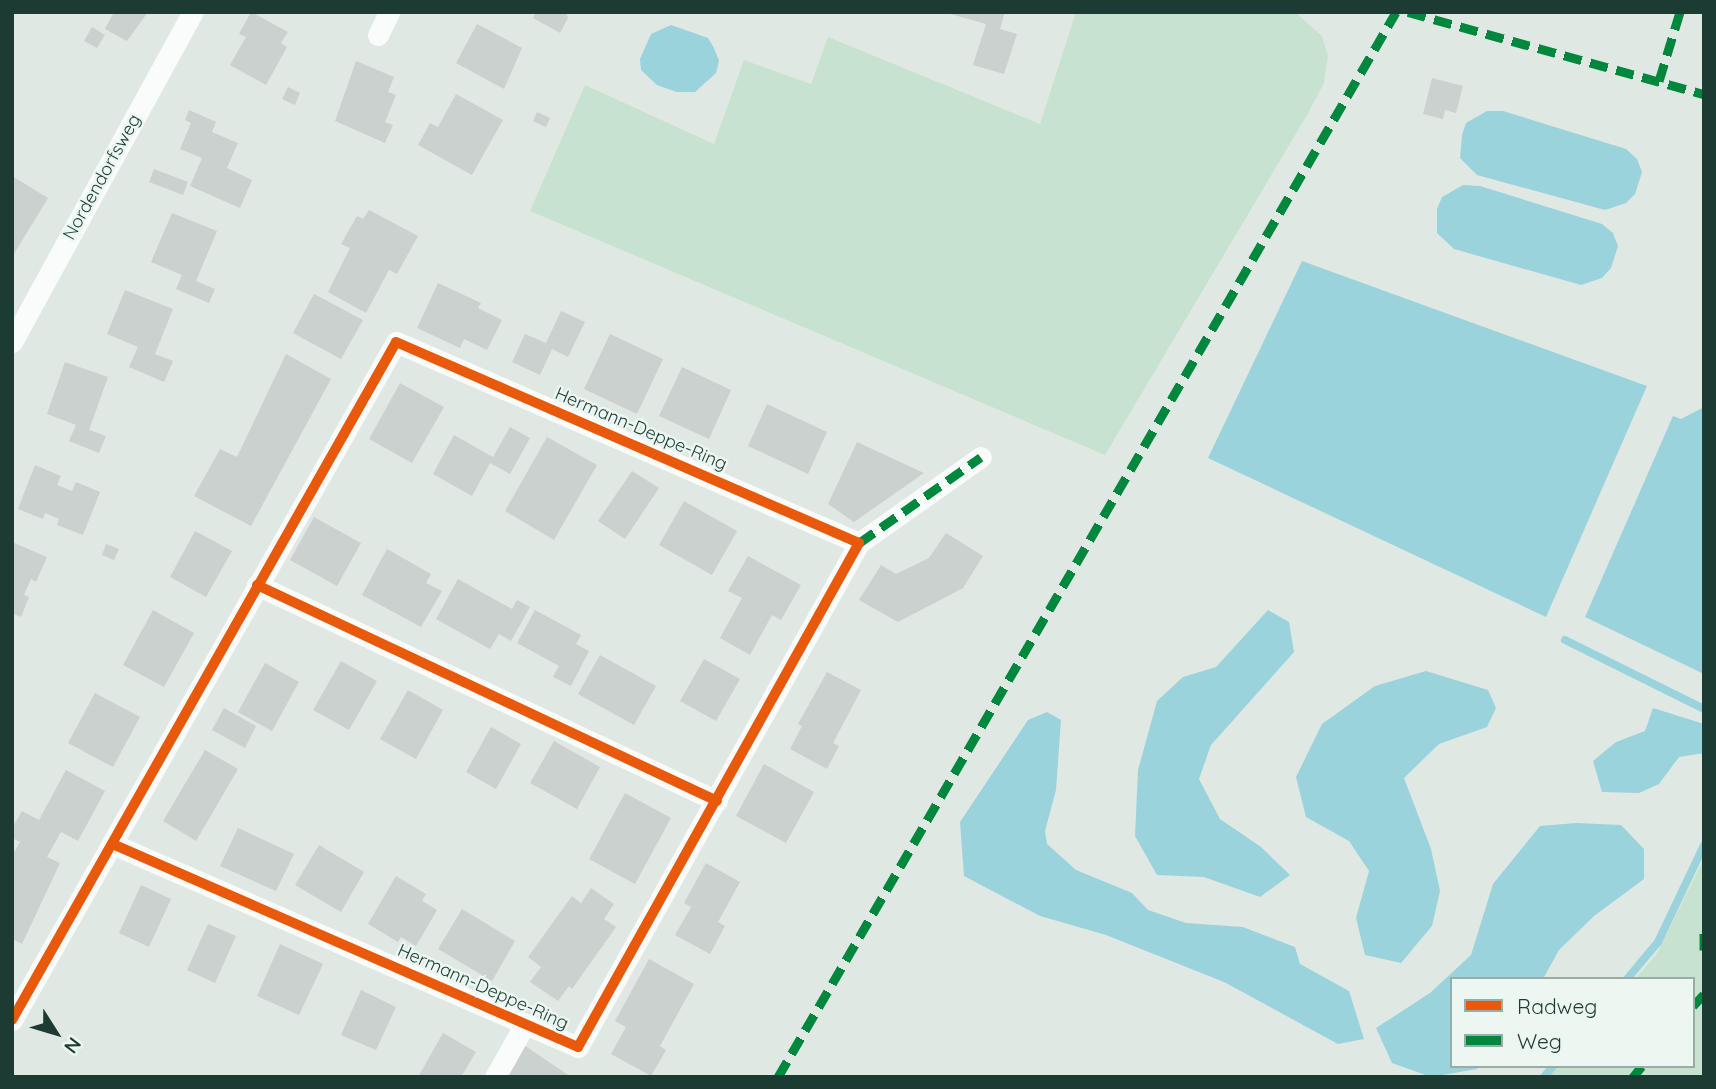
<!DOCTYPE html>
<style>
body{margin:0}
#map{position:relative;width:1716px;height:1089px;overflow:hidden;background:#e0e8e4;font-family:Quicksand,sans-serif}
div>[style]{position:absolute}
.green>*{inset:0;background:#c7e3cf}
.water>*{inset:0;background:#9ad3dc}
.stream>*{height:8px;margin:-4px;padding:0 4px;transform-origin:4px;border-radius:4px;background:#9ad3dc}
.building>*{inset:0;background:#cad1ce}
.street>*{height:21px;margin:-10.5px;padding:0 10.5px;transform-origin:10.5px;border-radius:10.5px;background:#fafcfb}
.quiet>*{height:9px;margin-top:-4.5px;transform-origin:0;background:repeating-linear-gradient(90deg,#00873e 0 18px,transparent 0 27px)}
.cycleway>*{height:10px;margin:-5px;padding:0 5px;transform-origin:5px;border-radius:5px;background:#e8590c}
span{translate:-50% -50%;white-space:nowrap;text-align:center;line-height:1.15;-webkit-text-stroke:5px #edf7f2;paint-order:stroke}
.street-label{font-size:18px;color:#1c3b33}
.frame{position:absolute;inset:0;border:14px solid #1c3b33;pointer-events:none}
.legend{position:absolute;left:1450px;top:977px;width:245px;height:91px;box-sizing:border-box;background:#edf7f2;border:2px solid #99aca6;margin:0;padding:9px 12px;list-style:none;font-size:21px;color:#1c3b33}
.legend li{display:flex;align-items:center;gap:14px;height:35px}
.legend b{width:35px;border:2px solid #99aca6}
.north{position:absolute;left:21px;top:998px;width:70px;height:70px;-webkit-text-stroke:5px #edf7f2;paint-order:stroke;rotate:127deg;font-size:19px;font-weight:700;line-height:28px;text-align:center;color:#1c3b33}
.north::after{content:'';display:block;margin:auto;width:24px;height:32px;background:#1c3b33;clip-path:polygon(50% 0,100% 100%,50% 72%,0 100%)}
</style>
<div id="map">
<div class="green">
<i style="clip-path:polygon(1076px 12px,1295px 12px,1322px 36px,1328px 56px,1324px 83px,1307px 115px,1105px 455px,530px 211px,585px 85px,714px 144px,744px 60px,811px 84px,828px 37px,1040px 124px)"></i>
<i style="clip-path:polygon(1704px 859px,1704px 1077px,1546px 1077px,1555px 1066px,1693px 1066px,1693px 979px,1635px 979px,1656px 955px)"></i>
</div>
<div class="water">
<i style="clip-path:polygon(671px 25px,708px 38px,714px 48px,719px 61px,716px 73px,695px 92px,677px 92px,657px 85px,641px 70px,640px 59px,651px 34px)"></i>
<i style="clip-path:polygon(1487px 111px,1503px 111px,1626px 149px,1637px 159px,1642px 172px,1635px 194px,1626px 203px,1605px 210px,1477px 175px,1460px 158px,1462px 135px,1466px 123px)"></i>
<i style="clip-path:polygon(1463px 185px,1480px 186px,1602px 224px,1613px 233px,1618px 246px,1611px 268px,1602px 278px,1581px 285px,1454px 249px,1437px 233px,1437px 209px,1442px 197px)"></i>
<i style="clip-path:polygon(1302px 261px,1647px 386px,1546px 617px,1208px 458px)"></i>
<i style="clip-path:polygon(1704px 407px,1704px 674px,1585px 617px,1673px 416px,1681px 419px)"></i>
<i style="clip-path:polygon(1268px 610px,1289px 622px,1294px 652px,1211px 745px,1199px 779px,1220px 819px,1261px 847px,1290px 875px,1260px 897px,1204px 877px,1157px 875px,1135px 836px,1138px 770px,1157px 701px,1183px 677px,1216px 667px)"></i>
<i style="clip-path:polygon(1426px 671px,1488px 690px,1496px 708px,1487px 727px,1439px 744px,1404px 778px,1431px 849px,1440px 891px,1432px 926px,1401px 963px,1365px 955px,1356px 918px,1369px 871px,1349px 841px,1306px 817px,1296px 777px,1322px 724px,1375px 686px)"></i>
<i style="clip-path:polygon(1653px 708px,1704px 724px,1704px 753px,1679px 757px,1659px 784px,1639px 793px,1602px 792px,1593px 761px,1616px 742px,1645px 731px)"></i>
<i style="clip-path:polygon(1047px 712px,1061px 720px,1056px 790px,1045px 831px,1047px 844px,1076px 870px,1132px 893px,1148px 910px,1186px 923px,1243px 927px,1295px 947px,1300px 964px,1349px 991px,1364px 1039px,1338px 1044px,1224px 982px,1106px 935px,1040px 916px,964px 876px,960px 822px,1028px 720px)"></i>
<i style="clip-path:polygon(1576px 823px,1621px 825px,1644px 849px,1644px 879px,1594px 916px,1559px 950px,1543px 979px,1452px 979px,1452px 1066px,1479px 1066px,1477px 1069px,1431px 1077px,1392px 1063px,1376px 1028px,1430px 993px,1471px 955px,1493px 884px,1540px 826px)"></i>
</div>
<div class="stream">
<i style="left:1565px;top:640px;width:155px;rotate:26.4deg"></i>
<i style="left:1627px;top:979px;width:48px;rotate:-50deg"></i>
<i style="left:1658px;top:942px;width:107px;rotate:-64.6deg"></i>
<i style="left:1544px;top:1077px;width:14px;rotate:-51deg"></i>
</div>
<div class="building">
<i style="clip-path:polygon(114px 12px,148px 12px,127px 41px,105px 29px)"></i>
<i style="clip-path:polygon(251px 12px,288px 32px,281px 43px,287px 47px,266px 85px,230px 65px,246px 37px,239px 34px)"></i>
<i style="clip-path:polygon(536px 12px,566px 12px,568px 18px,560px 33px,533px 18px)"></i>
<i style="clip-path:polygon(1005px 12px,1000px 29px,1017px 34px,1004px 74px,973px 65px,986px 24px,947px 13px)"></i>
<i style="clip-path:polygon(477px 24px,522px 48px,504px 89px,456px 63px)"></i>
<i style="clip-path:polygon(92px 27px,105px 35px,97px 48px,84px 41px)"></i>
<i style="clip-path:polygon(356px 61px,394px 77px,388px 92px,396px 95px,385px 122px,393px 125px,385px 143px,335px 121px)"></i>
<i style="clip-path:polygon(1432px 78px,1463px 86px,1456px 113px,1445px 110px,1443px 119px,1423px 114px)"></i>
<i style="clip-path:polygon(288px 87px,300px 93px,295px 105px,282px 99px)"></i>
<i style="clip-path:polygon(456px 94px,503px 120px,472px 175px,418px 145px,430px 123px,438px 127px)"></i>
<i style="clip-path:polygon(189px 110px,216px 122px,212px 132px,238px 143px,227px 168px,252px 180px,240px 208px,190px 186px,202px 158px,180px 149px,191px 123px,185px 120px)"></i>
<i style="clip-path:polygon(537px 112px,550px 118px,546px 127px,533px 121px)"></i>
<i style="clip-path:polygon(154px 169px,188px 182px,183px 195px,149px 182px)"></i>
<i style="clip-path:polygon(12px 176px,48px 198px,12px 257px)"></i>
<i style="clip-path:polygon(369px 210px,418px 236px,397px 274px,389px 270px,366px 313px,328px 292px,350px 248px,341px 244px,357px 216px,363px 219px)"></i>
<i style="clip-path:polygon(172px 213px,217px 231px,196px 281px,215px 289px,209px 303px,176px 289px,182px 275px,151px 262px)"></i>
<i style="clip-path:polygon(438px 283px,481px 303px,478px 308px,502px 320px,487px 350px,464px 339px,460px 348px,417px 328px)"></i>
<i style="clip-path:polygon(125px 290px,173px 309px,155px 354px,173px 361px,164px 382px,129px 367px,138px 347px,107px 334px)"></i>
<i style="clip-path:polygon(314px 294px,363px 320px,341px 359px,293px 333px)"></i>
<i style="clip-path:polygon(561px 311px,585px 322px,568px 357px,552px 349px,540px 375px,512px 362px,525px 334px,546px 343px)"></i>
<i style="clip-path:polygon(610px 334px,663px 359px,637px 414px,584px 389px)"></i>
<i style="clip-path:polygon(286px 354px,331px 379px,251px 526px,194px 496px,220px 449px,237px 457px)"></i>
<i style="clip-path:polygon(65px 362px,108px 377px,89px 430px,106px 436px,99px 453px,69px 441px,76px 425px,47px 414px)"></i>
<i style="clip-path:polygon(682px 367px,731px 390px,709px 439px,659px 416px)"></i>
<i style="clip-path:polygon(400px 383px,444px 407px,412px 463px,369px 439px)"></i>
<i style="clip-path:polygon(767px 404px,827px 432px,808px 474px,748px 446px)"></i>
<i style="clip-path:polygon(510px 427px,530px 438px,510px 474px,490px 463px,472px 496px,433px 474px,454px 435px,493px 457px)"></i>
<i style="clip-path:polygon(547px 437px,597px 465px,554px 540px,505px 511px)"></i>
<i style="clip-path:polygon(857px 442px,924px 473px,854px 522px,828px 504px)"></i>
<i style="clip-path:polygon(35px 465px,61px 476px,57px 485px,72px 491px,76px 482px,100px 492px,83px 535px,57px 525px,59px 519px,45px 513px,43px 519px,18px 509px)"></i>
<i style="clip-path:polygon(632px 471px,659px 488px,625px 539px,598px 521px)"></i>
<i style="clip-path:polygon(684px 501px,737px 531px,712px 575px,659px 545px)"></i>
<i style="clip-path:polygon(314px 517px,361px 543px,337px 586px,290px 560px)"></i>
<i style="clip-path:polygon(195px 531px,232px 551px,206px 597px,170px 577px)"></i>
<i style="clip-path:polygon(946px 533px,983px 556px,963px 588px,898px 622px,859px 600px,881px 565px,896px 574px,929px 558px)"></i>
<i style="clip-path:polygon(12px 542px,47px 557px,36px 582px,31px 579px,24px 595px,29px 597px,21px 617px,12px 613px)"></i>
<i style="clip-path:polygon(106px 544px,119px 549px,114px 560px,102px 555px)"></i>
<i style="clip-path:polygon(387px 549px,431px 574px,426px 583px,442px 591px,421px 627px,362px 595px)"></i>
<i style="clip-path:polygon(748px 556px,801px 585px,781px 620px,772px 615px,750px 655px,720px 638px,742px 598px,728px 591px)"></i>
<i style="clip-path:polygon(458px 579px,512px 609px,517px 600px,530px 607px,511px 641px,499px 634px,490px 649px,436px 619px)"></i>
<i style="clip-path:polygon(153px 610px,194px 633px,164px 687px,123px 665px)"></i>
<i style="clip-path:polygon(535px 610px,581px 635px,576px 644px,589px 651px,571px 686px,553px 677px,559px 666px,517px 643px)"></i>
<i style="clip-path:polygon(600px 655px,656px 686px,634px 725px,578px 694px)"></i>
<i style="clip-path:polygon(704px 659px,740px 679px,716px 721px,680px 701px)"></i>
<i style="clip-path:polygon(341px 661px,377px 681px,349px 730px,313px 710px)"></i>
<i style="clip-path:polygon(265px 663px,299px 682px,272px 731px,238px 712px)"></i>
<i style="clip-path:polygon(827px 672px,861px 690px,833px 743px,839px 746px,827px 769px,790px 749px,802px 726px,798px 724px)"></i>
<i style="clip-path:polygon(408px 690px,443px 710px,416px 759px,380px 739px)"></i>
<i style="clip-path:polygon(95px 693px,140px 717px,113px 767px,68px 743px)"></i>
<i style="clip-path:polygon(224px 708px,256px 726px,245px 748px,212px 730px)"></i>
<i style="clip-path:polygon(491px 727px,521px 744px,496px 789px,466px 772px)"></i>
<i style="clip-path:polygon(554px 741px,600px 767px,577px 809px,530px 783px)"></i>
<i style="clip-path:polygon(205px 750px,238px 769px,196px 841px,163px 821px)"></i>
<i style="clip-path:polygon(764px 764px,814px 792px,786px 843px,736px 816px)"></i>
<i style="clip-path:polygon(66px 770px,105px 791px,78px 841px,61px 832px,47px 857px,60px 863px,22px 944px,12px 939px,12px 856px,20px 842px,12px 838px,12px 828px,22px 811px,39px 820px)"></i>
<i style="clip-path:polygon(625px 793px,671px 818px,635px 884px,589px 859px)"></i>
<i style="clip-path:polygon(238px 828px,294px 854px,276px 891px,220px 866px)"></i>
<i style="clip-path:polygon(319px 845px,364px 872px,341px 912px,295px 885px)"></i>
<i style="clip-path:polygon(706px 863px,740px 882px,718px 922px,725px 926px,710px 954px,675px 935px,691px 907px,684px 903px)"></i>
<i style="clip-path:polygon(396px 876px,426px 894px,422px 901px,437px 910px,416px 946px,401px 937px,398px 942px,368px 924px)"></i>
<i style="clip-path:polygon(141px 885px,171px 899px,149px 947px,119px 933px)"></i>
<i style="clip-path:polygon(591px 888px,614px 904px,604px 919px,616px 927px,572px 989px,569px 986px,558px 1001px,530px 982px,541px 967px,528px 957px,572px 896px,581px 903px)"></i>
<i style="clip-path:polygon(462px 909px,515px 941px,492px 981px,438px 949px)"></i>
<i style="clip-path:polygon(208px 924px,236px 936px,215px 983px,187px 970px)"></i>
<i style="clip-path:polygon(280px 944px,323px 964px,299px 1015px,257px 996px)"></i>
<i style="clip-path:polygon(649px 959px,694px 984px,660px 1046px,666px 1050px,651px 1076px,611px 1054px,626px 1027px,615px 1021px)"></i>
<i style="clip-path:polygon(361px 990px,396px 1007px,376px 1050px,341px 1035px)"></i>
<i style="clip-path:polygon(443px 1033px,476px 1052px,461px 1077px,418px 1077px)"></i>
<i style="clip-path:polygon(524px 1045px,571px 1077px,502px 1077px)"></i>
</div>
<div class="street">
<i style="left:378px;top:35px;width:25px;rotate:-64deg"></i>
<i style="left:12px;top:342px;width:376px;rotate:-61.3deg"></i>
<i style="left:859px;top:543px;width:149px;rotate:-35.2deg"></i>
<i style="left:257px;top:585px;width:508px;rotate:25.15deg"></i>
<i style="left:12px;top:1020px;width:779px;rotate:-60.47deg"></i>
<i style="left:396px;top:342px;width:505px;rotate:23.47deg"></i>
<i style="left:859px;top:543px;width:577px;rotate:119.14deg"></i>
<i style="left:578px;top:1047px;width:505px;rotate:-156.43deg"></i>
<i style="left:495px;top:1077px;width:61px;rotate:-60.5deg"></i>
</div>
<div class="quiet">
<i style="left:1408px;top:12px;width:307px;rotate:15.5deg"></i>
<i style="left:1659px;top:81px;width:72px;rotate:-73.1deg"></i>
<i style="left:859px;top:543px;width:149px;rotate:-35.2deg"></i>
<i style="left:1704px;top:933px;width:17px;rotate:90deg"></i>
<i style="left:1693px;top:1006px;width:16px;rotate:-47deg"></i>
<i style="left:778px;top:1077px;width:1231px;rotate:-59.87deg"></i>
<i style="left:1633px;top:1077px;width:14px;rotate:-51deg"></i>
</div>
<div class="cycleway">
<i style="left:257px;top:585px;width:508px;rotate:25.15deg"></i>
<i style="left:12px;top:1020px;width:779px;rotate:-60.47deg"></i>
<i style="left:396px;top:342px;width:505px;rotate:23.47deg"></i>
<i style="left:859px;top:543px;width:577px;rotate:119.14deg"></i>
<i style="left:578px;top:1047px;width:505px;rotate:-156.43deg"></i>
</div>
<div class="street-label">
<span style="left:102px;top:177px;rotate:-61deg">Nordendorfsweg</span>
<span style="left:641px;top:429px;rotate:23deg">Hermann-Deppe-Ring</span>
<span style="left:483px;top:987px;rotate:24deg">Hermann-Deppe-Ring</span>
</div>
<div class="frame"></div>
<ul class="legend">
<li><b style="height:9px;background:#e8590c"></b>Radweg</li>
<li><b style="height:9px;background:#00873e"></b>Weg</li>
</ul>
<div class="north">N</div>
</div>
